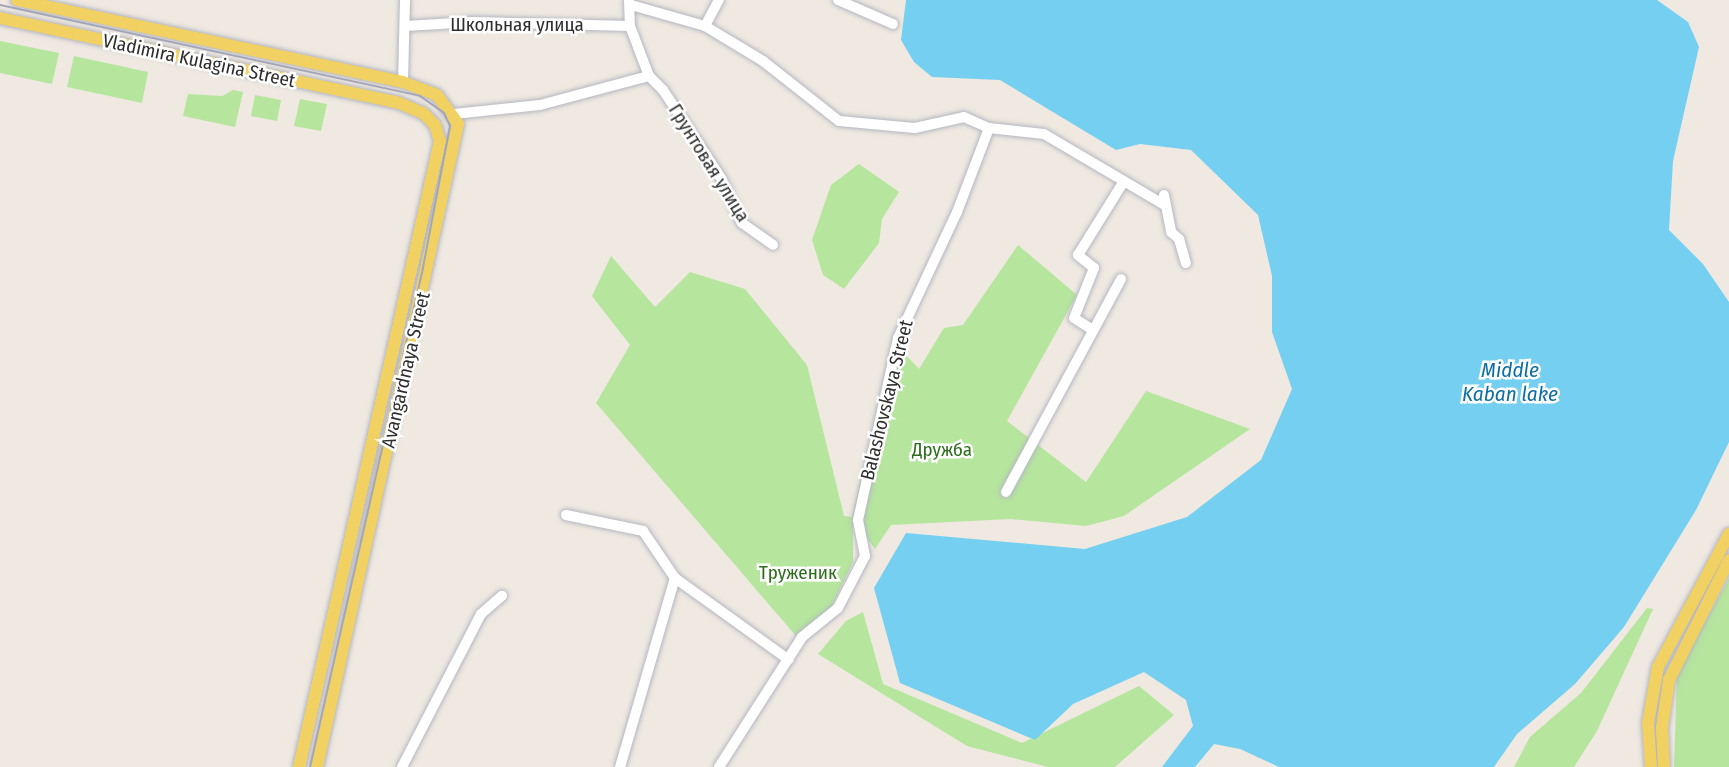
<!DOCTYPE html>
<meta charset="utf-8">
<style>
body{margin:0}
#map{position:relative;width:1729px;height:767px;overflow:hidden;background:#efe9e1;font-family:"Fira Sans Condensed",sans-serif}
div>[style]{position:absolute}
.green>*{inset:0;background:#b6e59e}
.water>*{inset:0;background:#75cff0}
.roads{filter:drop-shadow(0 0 2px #b4b7c1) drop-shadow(0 0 2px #b4b7c1)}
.minor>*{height:10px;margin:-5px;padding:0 5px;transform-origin:5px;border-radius:5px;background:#fff}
.major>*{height:12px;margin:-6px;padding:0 6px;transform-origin:6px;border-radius:6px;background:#f2d163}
.tram>*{height:2px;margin:-1px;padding:0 1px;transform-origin:1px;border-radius:1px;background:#a3a6b8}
span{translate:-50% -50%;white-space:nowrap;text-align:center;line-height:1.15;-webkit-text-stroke:5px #fff;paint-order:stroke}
.street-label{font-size:19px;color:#2e2e2e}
.park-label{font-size:19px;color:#2c6e1b}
.water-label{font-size:21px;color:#0d6fa3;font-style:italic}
</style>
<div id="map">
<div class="green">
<i style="clip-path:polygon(0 41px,59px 53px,52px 84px,0 73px)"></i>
<i style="clip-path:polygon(74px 56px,148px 72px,142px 103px,67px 87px)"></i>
<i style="clip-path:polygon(233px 90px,243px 92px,235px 127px,183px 116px,188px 94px,222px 96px)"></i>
<i style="clip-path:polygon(255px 95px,281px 100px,277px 121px,251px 116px)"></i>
<i style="clip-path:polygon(300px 99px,327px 104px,321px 131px,294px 126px)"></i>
<i style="clip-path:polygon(859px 164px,899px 192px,882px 219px,879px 243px,844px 289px,823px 275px,812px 240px,831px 185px)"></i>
<i style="clip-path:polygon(1018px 245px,1077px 295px,1007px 421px,1086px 482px,1146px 391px,1250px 429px,1124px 516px,1086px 526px,1010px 519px,891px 525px,875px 549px,853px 519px,853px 562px,828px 614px,796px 636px,596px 403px,630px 345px,592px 296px,611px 256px,655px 307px,690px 272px,745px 289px,807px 365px,844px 516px,852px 517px,893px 341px,919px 369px,944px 328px,963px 325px)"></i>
<i style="clip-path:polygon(1729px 578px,1729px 767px,1674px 767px,1677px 674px)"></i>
<i style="clip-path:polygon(1647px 608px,1653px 609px,1597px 731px,1574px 767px,1514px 767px,1530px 737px,1581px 693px)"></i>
<i style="clip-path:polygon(863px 612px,883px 684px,1022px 743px,1139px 686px,1174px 715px,1115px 767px,1048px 767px,967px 746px,818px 654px,846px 621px)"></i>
</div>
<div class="water">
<i style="clip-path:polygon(906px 0,1657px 0,1688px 22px,1699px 47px,1673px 161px,1669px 230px,1703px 264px,1729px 302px,1729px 442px,1696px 510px,1624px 627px,1575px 684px,1517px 734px,1494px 767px,1279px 767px,1240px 749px,1214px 744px,1195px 767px,1162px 767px,1193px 726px,1186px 700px,1144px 672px,1073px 704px,1035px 740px,900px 683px,874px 588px,906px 533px,1085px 549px,1187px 517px,1261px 460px,1292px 389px,1272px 332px,1272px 276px,1258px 215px,1191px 150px,1140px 144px,1116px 150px,1000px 80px,932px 77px,914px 62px,901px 40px)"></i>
</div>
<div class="roads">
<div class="minor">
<i style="left:629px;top:0;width:26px;rotate:88deg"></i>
<i style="left:630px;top:26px;width:53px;rotate:69.2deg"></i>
<i style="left:649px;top:76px;width:20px;rotate:45deg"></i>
<i style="left:663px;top:90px;width:105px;rotate:56.6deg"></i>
<i style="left:721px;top:178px;width:50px;rotate:65deg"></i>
<i style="left:742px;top:223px;width:38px;rotate:35deg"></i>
<i style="left:838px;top:0;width:60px;rotate:23.6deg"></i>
<i style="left:631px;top:5px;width:77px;rotate:15.8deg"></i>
<i style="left:705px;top:26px;width:68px;rotate:31.1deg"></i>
<i style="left:763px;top:61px;width:97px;rotate:38.3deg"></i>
<i style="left:839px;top:121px;width:76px;rotate:5.3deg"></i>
<i style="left:915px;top:128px;width:50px;rotate:-12.7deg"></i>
<i style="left:964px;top:117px;width:27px;rotate:24deg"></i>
<i style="left:989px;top:128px;width:55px;rotate:6.2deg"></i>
<i style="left:1044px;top:134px;width:138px;rotate:30.5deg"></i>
<i style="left:405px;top:26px;width:68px;rotate:-3.4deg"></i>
<i style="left:473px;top:22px;width:157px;rotate:1.5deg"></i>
<i style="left:705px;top:26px;width:30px;rotate:-62deg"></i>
<i style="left:403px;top:82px;width:82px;rotate:-88.6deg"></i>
<i style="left:454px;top:114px;width:86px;rotate:-6deg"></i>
<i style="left:540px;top:105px;width:113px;rotate:-14.9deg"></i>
<i style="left:1164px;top:195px;width:38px;rotate:79deg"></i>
<i style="left:1171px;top:232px;width:11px;rotate:41deg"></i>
<i style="left:1179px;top:239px;width:25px;rotate:74deg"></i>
<i style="left:1093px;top:330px;width:22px;rotate:-148deg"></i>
<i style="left:1074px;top:318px;width:54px;rotate:-68.2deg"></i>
<i style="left:1094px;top:268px;width:21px;rotate:-141deg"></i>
<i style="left:1078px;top:255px;width:87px;rotate:-58.1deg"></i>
<i style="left:1006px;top:492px;width:242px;rotate:-61.6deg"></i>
<i style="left:566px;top:515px;width:79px;rotate:11.7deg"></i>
<i style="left:643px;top:531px;width:57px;rotate:55.8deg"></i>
<i style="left:675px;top:578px;width:140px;rotate:35.7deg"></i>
<i style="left:402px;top:767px;width:172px;rotate:-62.7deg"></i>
<i style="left:481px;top:614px;width:28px;rotate:-41deg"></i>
<i style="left:620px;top:767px;width:197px;rotate:-73.8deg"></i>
<i style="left:719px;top:767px;width:154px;rotate:-57.4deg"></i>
<i style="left:802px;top:637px;width:46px;rotate:-38.9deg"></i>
<i style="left:838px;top:608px;width:59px;rotate:-62.6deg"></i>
<i style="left:865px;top:556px;width:37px;rotate:-101deg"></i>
<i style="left:858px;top:520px;width:186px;rotate:-77.6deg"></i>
<i style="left:898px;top:338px;width:139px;rotate:-64.9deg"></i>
<i style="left:957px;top:212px;width:90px;rotate:-69.1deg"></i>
</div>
<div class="major">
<i style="left:17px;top:0;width:395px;rotate:12deg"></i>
<i style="left:403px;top:82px;width:36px;rotate:21deg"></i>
<i style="left:437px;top:95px;width:36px;rotate:54deg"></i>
<i style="left:458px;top:124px;width:658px;rotate:102.37deg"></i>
<i style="left:0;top:18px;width:408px;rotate:12deg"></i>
<i style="left:399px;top:103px;width:26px;rotate:23deg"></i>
<i style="left:423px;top:113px;width:17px;rotate:45deg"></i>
<i style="left:435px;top:125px;width:17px;rotate:73deg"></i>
<i style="left:440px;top:141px;width:642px;rotate:102.69deg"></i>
<i style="left:1651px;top:767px;width:44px;rotate:-93.9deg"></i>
<i style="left:1648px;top:723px;width:57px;rotate:-79.9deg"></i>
<i style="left:1658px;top:667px;width:151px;rotate:-61.9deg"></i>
<i style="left:1664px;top:767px;width:39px;rotate:-93deg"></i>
<i style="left:1662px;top:728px;width:49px;rotate:-81.7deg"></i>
<i style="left:1669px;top:680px;width:134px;rotate:-63.4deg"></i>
</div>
</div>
<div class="tram">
<i style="left:0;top:5px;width:430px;rotate:12.2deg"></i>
<i style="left:420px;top:96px;width:29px;rotate:35deg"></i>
<i style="left:444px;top:113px;width:14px;rotate:65deg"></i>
<i style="left:450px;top:126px;width:145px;rotate:100.8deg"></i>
<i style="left:423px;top:268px;width:512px;rotate:102.76deg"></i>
</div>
<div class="street-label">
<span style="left:517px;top:25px">Школьная улица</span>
<span style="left:199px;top:61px;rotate:12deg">Vladimira Kulagina Street</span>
<span style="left:709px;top:163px;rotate:58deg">Грунтовая улица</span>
<span style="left:406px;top:370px;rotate:-77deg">Avangardnaya Street</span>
<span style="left:887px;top:400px;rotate:-76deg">Balashovskaya Street</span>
</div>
<div class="park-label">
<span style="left:942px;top:450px">Дружба</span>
<span style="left:798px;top:573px">Труженик</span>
</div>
<div class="water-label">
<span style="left:1510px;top:382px">Middle<br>Kaban lake</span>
</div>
</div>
